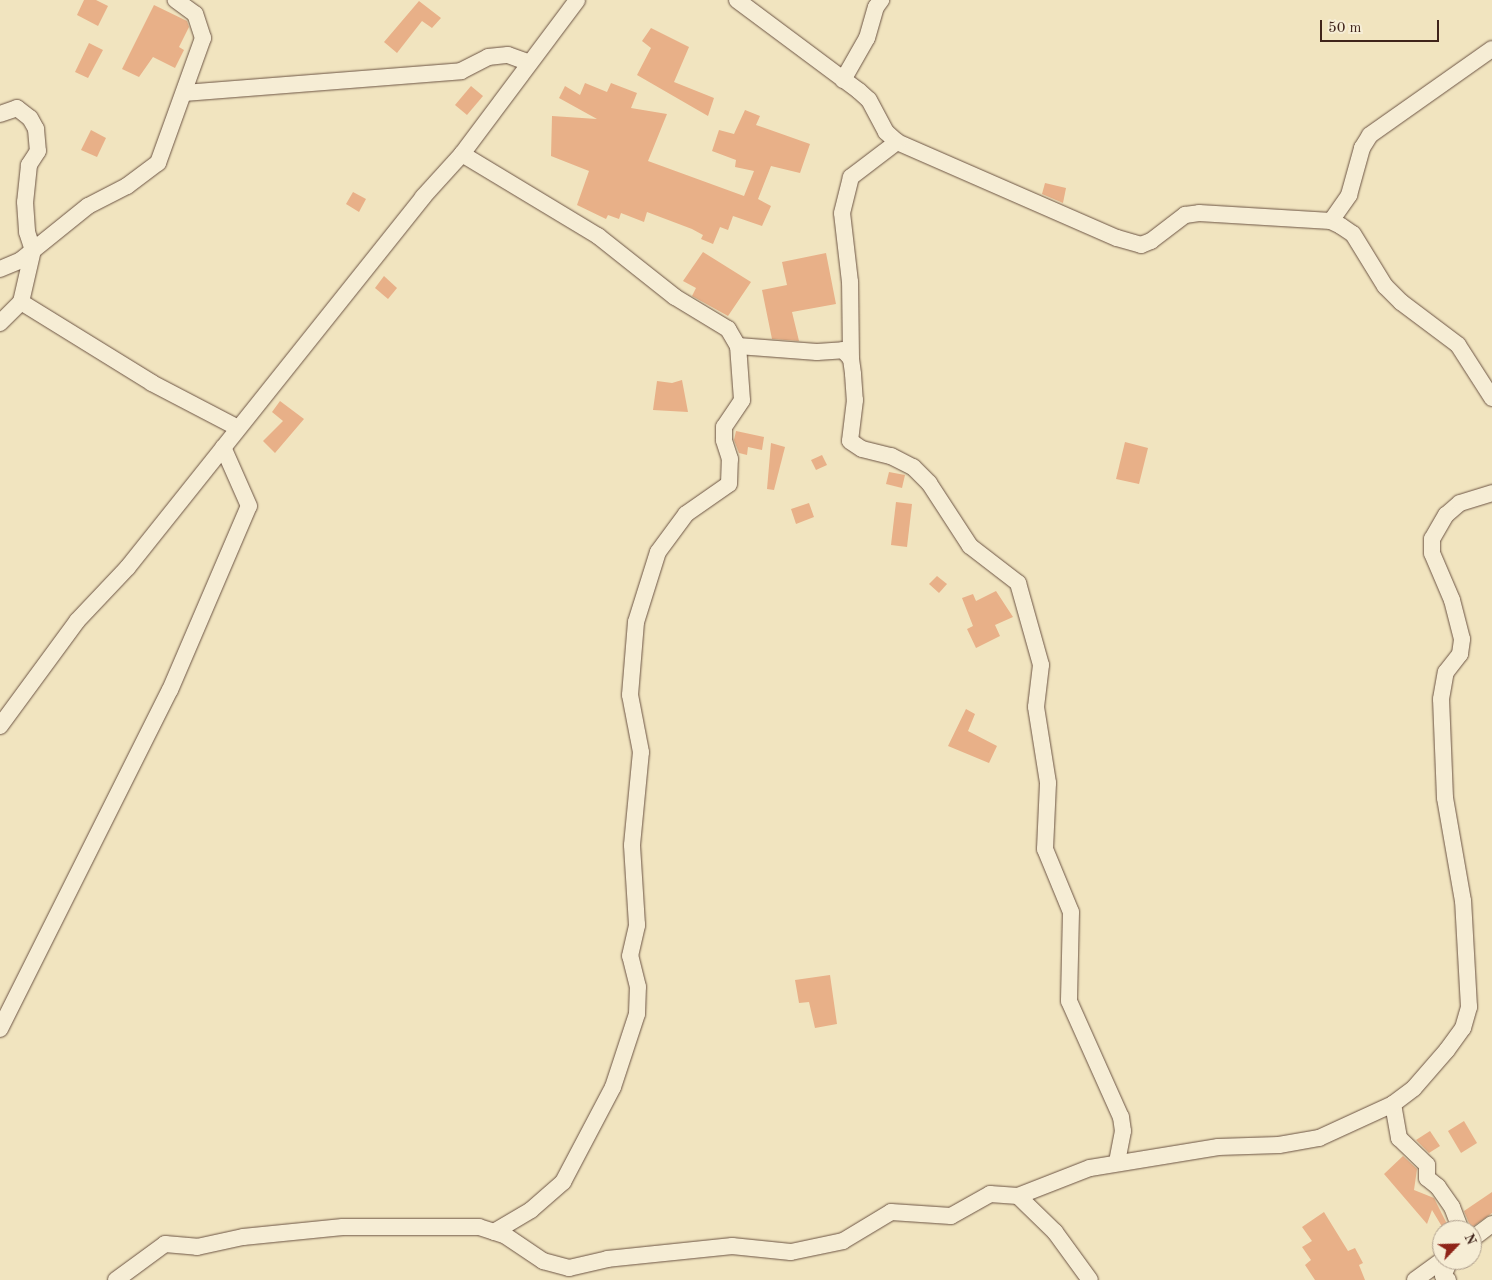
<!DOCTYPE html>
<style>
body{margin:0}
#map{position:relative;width:1492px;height:1280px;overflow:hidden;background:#f1e4bf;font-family:"Old Standard TT",serif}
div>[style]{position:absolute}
.building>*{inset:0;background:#e8b088}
.roads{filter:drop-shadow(0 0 1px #6c5444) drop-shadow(0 0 1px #6c5444)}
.minor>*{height:16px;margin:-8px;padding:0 8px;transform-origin:8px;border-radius:8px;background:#f6edd5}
span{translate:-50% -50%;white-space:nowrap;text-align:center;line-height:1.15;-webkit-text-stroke:5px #f6edd5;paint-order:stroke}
.north{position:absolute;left:1432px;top:1220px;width:50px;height:50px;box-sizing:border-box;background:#f6edd5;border:1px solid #ad9d8b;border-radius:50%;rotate:66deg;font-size:14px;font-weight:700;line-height:20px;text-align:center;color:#40241b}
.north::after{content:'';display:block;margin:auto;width:18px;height:22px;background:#8f2418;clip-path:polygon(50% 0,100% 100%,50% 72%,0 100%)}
.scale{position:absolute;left:1320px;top:20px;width:119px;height:22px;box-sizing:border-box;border:2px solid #40241b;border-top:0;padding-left:6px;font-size:15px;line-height:18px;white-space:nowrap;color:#40241b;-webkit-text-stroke:4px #f6edd5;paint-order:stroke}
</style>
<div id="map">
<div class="building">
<i style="clip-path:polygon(84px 0,96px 0,108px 6px,98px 26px,77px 15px)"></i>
<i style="clip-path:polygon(419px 1px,441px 18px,432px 28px,422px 21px,397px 53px,384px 42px)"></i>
<i style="clip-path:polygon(154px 5px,187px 21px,189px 27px,179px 47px,184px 50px,175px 68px,153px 57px,139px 77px,122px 69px)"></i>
<i style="clip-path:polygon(651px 28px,689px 47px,674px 82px,714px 98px,708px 116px,637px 75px,651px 48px,642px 41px)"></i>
<i style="clip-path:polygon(89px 43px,103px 50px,88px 78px,75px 72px)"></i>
<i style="clip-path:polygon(585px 83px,607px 92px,611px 83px,637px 93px,631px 108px,667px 114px,648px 161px,744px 196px,754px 171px,735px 167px,736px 160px,712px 151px,719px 130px,734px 134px,745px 110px,760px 116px,756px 125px,810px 144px,800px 173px,771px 166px,758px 199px,771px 206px,762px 226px,733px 216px,728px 230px,720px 227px,713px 244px,701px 239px,703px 235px,692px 229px,647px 212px,644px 222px,621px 213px,619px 219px,608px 215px,606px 219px,577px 205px,589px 171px,551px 156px,552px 116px,597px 119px,559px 98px,565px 86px,580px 95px)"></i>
<i style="clip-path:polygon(471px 86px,483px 96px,467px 115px,455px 105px)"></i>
<i style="clip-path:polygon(91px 130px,106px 138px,97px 157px,81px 150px)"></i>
<i style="clip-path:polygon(1045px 183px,1066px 188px,1063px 203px,1042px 194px)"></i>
<i style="clip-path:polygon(353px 192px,366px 199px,359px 212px,346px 204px)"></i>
<i style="clip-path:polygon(703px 252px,751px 282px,728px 316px,692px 296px,696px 288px,683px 281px)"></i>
<i style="clip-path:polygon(826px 253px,836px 304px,792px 312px,799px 341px,772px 339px,762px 290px,787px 285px,782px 262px)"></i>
<i style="clip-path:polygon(384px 276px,397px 288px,388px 299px,375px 288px)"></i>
<i style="clip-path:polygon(682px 380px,688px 412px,653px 410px,657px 381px,672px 383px)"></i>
<i style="clip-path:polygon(280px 401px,304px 419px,275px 453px,263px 441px,283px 421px,272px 412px)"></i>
<i style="clip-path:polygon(736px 431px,764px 437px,762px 450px,748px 447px,747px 455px,739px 453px,734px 440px)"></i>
<i style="clip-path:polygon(1125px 442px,1148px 448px,1139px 484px,1116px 479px)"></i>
<i style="clip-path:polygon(771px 443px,785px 447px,774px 490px,767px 489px)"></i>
<i style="clip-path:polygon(822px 455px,827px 465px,816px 470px,811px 460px)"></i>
<i style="clip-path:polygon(889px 472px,905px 475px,902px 488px,886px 484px)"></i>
<i style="clip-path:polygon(896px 502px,912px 504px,907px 547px,891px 545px)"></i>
<i style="clip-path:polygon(809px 503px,814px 517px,796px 524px,791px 509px)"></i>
<i style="clip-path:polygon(937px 576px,947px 584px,939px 593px,929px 584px)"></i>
<i style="clip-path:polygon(996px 591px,1013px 617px,995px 625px,1000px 636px,976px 648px,967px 629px,973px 626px,962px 598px,973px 594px,976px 601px)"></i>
<i style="clip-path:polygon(966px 709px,975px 714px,968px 731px,997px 746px,989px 763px,948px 746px)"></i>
<i style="clip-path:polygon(830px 975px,837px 1024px,815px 1028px,809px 1002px,799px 1003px,795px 980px)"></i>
<i style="clip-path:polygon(1464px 1121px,1477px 1143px,1461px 1153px,1448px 1131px)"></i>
<i style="clip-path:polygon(1430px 1131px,1440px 1146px,1429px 1153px,1416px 1140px)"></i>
<i style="clip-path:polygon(1403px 1156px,1417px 1169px,1414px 1190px,1434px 1198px,1450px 1230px,1444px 1230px,1432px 1210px,1427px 1224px,1384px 1174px)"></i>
<i style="clip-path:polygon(1492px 1192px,1492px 1213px,1471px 1228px,1464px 1211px)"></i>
<i style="clip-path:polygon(1324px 1212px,1348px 1251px,1355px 1248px,1363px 1263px,1359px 1265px,1365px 1280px,1315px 1280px,1305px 1265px,1311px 1260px,1302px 1247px,1312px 1241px,1302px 1227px)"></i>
</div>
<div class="roads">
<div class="minor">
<i style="left:737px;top:0;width:152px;rotate:36.7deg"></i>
<i style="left:859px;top:91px;width:13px;rotate:42deg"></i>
<i style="left:869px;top:100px;width:36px;rotate:62deg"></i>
<i style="left:886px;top:132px;width:15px;rotate:42deg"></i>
<i style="left:897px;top:142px;width:240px;rotate:23.6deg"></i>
<i style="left:1117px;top:238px;width:25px;rotate:16deg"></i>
<i style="left:1141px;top:245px;width:11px;rotate:-22deg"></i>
<i style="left:1151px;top:241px;width:43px;rotate:-37.4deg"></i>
<i style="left:1185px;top:215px;width:14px;rotate:-8deg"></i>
<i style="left:1199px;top:213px;width:132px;rotate:3.5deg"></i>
<i style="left:1331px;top:221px;width:11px;rotate:27deg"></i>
<i style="left:1341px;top:226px;width:14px;rotate:34deg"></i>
<i style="left:1353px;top:234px;width:61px;rotate:58.4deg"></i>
<i style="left:1385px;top:286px;width:23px;rotate:45deg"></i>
<i style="left:1401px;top:302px;width:71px;rotate:37deg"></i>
<i style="left:1458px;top:345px;width:63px;rotate:57.3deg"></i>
<i style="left:843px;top:80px;width:48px;rotate:-60.3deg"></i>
<i style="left:867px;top:38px;width:32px;rotate:-74deg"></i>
<i style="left:876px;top:7px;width:9px;rotate:-54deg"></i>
<i style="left:184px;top:93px;width:278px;rotate:-4.5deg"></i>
<i style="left:461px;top:71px;width:30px;rotate:-27deg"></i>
<i style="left:488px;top:57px;width:20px;rotate:-6deg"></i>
<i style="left:508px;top:55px;width:23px;rotate:20deg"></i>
<i style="left:0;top:114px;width:18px;rotate:-19deg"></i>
<i style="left:17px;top:108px;width:16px;rotate:38deg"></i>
<i style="left:30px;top:118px;width:13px;rotate:61deg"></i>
<i style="left:36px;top:129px;width:22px;rotate:85deg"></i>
<i style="left:38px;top:151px;width:17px;rotate:123deg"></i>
<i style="left:29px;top:165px;width:37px;rotate:96deg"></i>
<i style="left:25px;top:202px;width:30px;rotate:86deg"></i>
<i style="left:27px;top:232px;width:19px;rotate:72deg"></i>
<i style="left:33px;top:250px;width:53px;rotate:103deg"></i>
<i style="left:21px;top:302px;width:30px;rotate:135deg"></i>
<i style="left:462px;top:154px;width:159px;rotate:31.1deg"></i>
<i style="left:598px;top:236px;width:98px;rotate:38.4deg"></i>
<i style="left:675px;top:297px;width:62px;rotate:31.1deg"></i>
<i style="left:728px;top:329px;width:20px;rotate:60deg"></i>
<i style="left:738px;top:346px;width:79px;rotate:4.3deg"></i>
<i style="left:817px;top:352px;width:26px;rotate:-4deg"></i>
<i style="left:843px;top:350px;width:12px;rotate:48deg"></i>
<i style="left:851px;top:359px;width:15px;rotate:82deg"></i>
<i style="left:853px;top:374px;width:26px;rotate:86deg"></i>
<i style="left:855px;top:400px;width:41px;rotate:97deg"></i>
<i style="left:850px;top:441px;width:14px;rotate:34deg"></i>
<i style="left:862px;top:449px;width:30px;rotate:14deg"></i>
<i style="left:891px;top:456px;width:25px;rotate:27deg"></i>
<i style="left:913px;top:467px;width:23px;rotate:45deg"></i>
<i style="left:929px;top:483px;width:75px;rotate:56.9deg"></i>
<i style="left:970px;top:546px;width:61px;rotate:37.6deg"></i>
<i style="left:1018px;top:583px;width:85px;rotate:74.3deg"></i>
<i style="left:1041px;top:665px;width:42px;rotate:96.8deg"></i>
<i style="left:1036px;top:707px;width:77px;rotate:81deg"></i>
<i style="left:1048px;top:783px;width:66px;rotate:92.6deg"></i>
<i style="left:1045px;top:849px;width:68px;rotate:67.6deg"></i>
<i style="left:1071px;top:912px;width:89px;rotate:91.3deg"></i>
<i style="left:1069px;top:1001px;width:127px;rotate:65.9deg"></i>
<i style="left:1121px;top:1117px;width:14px;rotate:82deg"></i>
<i style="left:1123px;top:1131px;width:32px;rotate:101deg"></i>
<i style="left:1331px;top:221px;width:32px;rotate:-55deg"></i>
<i style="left:1349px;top:195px;width:49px;rotate:-74.5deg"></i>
<i style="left:1362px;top:148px;width:15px;rotate:-58deg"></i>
<i style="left:1370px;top:135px;width:149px;rotate:-35.2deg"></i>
<i style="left:0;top:269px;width:23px;rotate:-23deg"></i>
<i style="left:21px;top:260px;width:86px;rotate:-38.9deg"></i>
<i style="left:88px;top:206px;width:44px;rotate:-27.1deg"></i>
<i style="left:127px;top:186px;width:39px;rotate:-37deg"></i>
<i style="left:158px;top:163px;width:133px;rotate:-70.2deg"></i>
<i style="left:203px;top:38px;width:25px;rotate:-108deg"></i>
<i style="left:195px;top:14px;width:24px;rotate:-144deg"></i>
<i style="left:21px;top:302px;width:154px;rotate:31.7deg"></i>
<i style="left:152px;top:383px;width:97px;rotate:27.6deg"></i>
<i style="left:851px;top:359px;width:77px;rotate:-90.7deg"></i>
<i style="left:850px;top:282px;width:69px;rotate:-96.6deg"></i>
<i style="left:842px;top:213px;width:37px;rotate:-76deg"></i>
<i style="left:851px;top:177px;width:58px;rotate:-37.3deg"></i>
<i style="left:0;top:726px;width:130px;rotate:-53.7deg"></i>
<i style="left:77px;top:621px;width:74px;rotate:-46.6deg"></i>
<i style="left:128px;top:567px;width:473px;rotate:-51.4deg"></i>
<i style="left:423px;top:197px;width:58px;rotate:-47.8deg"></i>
<i style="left:462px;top:154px;width:192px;rotate:-53.2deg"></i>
<i style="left:0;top:1029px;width:379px;rotate:-63.4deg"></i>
<i style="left:170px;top:690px;width:200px;rotate:-66.8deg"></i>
<i style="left:249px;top:506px;width:64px;rotate:-113.8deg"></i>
<i style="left:1393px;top:1104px;width:35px;rotate:80deg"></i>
<i style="left:1399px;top:1138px;width:39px;rotate:44deg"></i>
<i style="left:1427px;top:1165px;width:13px;rotate:90deg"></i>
<i style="left:1427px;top:1178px;width:14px;rotate:39deg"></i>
<i style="left:1438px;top:1187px;width:24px;rotate:55deg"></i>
<i style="left:1452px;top:1207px;width:25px;rotate:69deg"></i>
<i style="left:1018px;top:1196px;width:52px;rotate:44.2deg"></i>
<i style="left:1055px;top:1232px;width:59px;rotate:53.9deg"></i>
<i style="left:494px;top:1232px;width:43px;rotate:-30.7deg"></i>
<i style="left:531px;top:1210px;width:43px;rotate:-41.2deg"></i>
<i style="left:563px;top:1182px;width:107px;rotate:-62.2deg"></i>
<i style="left:613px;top:1087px;width:77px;rotate:-71.8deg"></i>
<i style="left:637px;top:1014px;width:27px;rotate:-88deg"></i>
<i style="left:638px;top:987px;width:32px;rotate:-104deg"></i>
<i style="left:630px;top:956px;width:32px;rotate:-77deg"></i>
<i style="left:637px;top:925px;width:80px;rotate:-93.6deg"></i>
<i style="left:632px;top:845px;width:93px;rotate:-84.5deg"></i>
<i style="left:641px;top:752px;width:58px;rotate:-100.9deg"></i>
<i style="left:630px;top:695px;width:73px;rotate:-85.3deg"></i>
<i style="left:636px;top:622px;width:73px;rotate:-72.6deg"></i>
<i style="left:658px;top:552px;width:47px;rotate:-53.6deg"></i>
<i style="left:686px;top:514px;width:52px;rotate:-34.9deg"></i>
<i style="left:729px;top:484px;width:25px;rotate:-88deg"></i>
<i style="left:730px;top:459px;width:20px;rotate:-108deg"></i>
<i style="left:724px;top:440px;width:13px;rotate:-90deg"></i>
<i style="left:724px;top:427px;width:32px;rotate:-56deg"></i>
<i style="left:742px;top:400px;width:54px;rotate:-94.2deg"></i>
<i style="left:1472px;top:1239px;width:25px;rotate:-37deg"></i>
<i style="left:116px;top:1280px;width:61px;rotate:-36.3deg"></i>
<i style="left:165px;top:1244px;width:32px;rotate:5deg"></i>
<i style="left:197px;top:1247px;width:47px;rotate:-12.3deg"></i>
<i style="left:243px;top:1237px;width:100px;rotate:-5.7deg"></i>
<i style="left:343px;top:1227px;width:136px"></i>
<i style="left:479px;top:1227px;width:28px;rotate:18deg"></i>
<i style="left:506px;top:1236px;width:45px;rotate:34deg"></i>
<i style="left:543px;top:1261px;width:27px;rotate:15deg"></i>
<i style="left:569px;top:1268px;width:39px;rotate:-13deg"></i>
<i style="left:607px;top:1259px;width:126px;rotate:-5.9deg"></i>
<i style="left:732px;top:1246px;width:59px;rotate:5.8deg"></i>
<i style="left:791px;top:1252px;width:53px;rotate:-11.9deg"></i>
<i style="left:843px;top:1241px;width:56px;rotate:-31.1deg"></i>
<i style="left:891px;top:1212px;width:60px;rotate:3.8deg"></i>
<i style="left:951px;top:1216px;width:45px;rotate:-29.4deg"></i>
<i style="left:990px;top:1194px;width:28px;rotate:4deg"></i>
<i style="left:1018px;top:1196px;width:77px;rotate:-21.3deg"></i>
<i style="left:1090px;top:1168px;width:130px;rotate:-9.3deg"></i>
<i style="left:1218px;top:1147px;width:61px;rotate:-1.9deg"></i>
<i style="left:1279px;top:1145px;width:41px;rotate:-9.9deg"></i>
<i style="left:1319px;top:1138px;width:81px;rotate:-24.7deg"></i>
<i style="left:1393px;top:1104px;width:26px;rotate:-37deg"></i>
<i style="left:1414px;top:1088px;width:50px;rotate:-49deg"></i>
<i style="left:1447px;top:1050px;width:27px;rotate:-54deg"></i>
<i style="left:1463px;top:1028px;width:22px;rotate:-74deg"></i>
<i style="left:1469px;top:1007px;width:106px;rotate:-93.2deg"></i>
<i style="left:1463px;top:901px;width:105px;rotate:-99.9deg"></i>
<i style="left:1445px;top:798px;width:99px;rotate:-92.3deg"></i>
<i style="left:1441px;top:699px;width:27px;rotate:-80deg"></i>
<i style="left:1446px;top:672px;width:23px;rotate:-52deg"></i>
<i style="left:1460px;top:654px;width:15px;rotate:-82deg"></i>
<i style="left:1462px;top:639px;width:40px;rotate:-104.4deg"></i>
<i style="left:1452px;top:600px;width:51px;rotate:-113.1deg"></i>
<i style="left:1432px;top:553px;width:14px;rotate:-90deg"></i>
<i style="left:1432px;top:539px;width:28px;rotate:-60deg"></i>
<i style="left:1446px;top:515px;width:18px;rotate:-41deg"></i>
<i style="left:1460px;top:503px;width:34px;rotate:-17deg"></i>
<i style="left:1415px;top:1280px;width:34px;rotate:-36deg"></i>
<i style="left:1448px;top:1280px;width:6px;rotate:-141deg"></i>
<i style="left:1443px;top:1276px;width:17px;rotate:-66deg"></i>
</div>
</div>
<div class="north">N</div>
<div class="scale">50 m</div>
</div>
